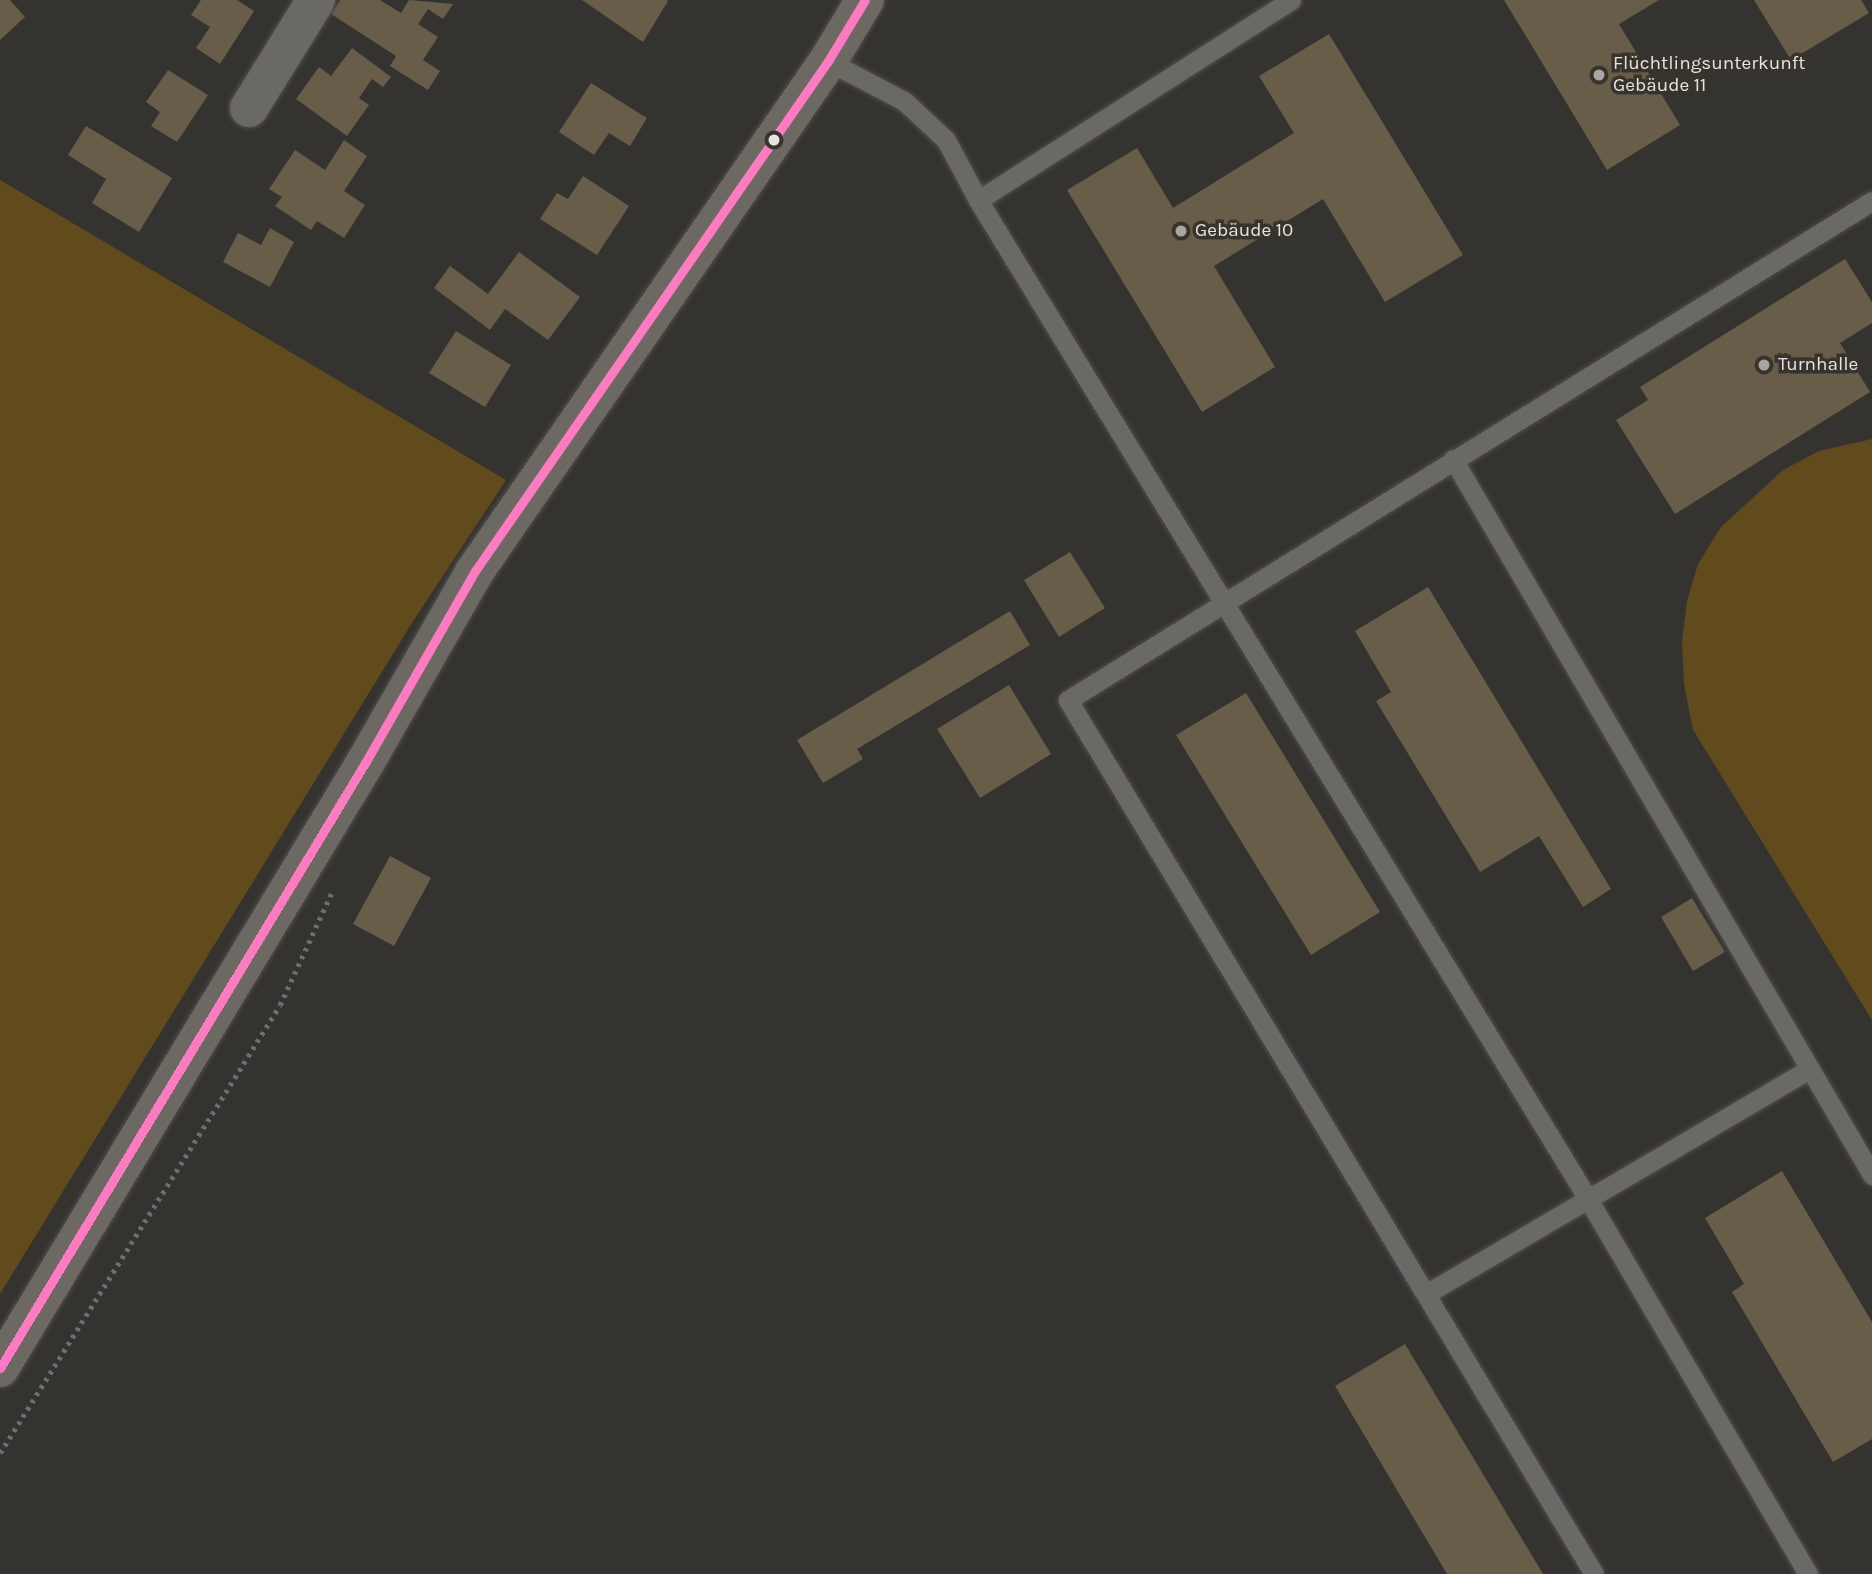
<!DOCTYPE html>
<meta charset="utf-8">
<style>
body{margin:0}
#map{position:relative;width:1872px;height:1574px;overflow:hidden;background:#353330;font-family:Karla,sans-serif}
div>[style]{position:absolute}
.green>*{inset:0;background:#614a1c}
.building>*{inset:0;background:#675d49}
.path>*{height:4.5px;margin-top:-2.25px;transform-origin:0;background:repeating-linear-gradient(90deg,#6f6e6c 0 3.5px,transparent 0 8.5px)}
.roads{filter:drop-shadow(0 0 2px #514f4c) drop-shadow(0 0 2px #514f4c)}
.lane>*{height:19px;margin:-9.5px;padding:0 9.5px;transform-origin:9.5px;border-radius:9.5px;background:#6b6966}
.street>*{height:38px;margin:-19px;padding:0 19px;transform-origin:19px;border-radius:19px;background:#6b6966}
.secondary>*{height:38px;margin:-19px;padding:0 19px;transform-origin:19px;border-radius:19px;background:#6c6963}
.bus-1>*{height:9px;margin:-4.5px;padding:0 4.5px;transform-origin:4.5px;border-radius:4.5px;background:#fe7ac1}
.dots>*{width:19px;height:19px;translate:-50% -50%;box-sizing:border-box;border:4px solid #38342d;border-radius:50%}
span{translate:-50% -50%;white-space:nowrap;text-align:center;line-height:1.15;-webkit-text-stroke:7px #38342d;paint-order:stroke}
.poi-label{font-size:19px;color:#e6e4df}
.left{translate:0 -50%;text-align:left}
</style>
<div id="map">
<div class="green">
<i style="clip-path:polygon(0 180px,506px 480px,410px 626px,0 1294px)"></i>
<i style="clip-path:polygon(1872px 439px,1872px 1020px,1693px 730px,1684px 684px,1682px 641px,1687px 601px,1698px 564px,1721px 527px,1783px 470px,1819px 451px)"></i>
</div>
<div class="building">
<i style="clip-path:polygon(0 0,10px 0,25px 17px,0 40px)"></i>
<i style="clip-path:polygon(201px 0,237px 0,254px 11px,220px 64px,196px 48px,210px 27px,191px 15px)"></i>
<i style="clip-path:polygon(340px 0,380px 0,401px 13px,409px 0,453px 4px,443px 19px,428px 9px,418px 24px,438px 37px,423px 60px,440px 71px,428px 90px,390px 66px,396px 56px,331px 14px)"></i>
<i style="clip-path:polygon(582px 0,666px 0,668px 1px,643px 42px)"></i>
<i style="clip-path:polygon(1504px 0,1659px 0,1619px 24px,1680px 125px,1607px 170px)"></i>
<i style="clip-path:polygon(1754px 0,1861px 0,1869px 13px,1791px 60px)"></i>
<i style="clip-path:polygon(1329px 34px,1463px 255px,1385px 302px,1323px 199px,1214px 266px,1275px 367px,1202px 412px,1067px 190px,1137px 148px,1173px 208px,1294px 133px,1259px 76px)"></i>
<i style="clip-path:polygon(352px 48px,391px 77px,383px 87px,372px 79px,359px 98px,369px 105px,347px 136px,296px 99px,319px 67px,331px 76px)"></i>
<i style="clip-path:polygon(168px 70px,208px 95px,177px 142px,151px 126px,160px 112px,146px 102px)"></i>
<i style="clip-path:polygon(591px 83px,647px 118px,630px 146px,609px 133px,594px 155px,559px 132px)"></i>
<i style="clip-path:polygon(86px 126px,172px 178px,139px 232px,92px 203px,106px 179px,68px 155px)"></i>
<i style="clip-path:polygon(344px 140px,367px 156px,344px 191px,365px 205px,344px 238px,317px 221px,311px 230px,275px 206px,282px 197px,269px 189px,295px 150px,325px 170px)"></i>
<i style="clip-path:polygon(583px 176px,629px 206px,597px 255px,540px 219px,557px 193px,568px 199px)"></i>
<i style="clip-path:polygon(270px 228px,294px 242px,270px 287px,223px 262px,238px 233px,261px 245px)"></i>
<i style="clip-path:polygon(519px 252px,580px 297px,548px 340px,505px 309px,490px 330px,434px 288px,450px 266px,488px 294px)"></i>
<i style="clip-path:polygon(1845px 259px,1872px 302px,1872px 323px,1840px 343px,1870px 392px,1675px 514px,1616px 420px,1648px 400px,1640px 387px)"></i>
<i style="clip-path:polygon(456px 331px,511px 365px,485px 407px,429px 373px)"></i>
<i style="clip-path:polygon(1070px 552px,1105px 608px,1059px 637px,1024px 580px)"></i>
<i style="clip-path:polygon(1428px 587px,1611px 889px,1583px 907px,1539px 836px,1480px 872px,1376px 701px,1391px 692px,1355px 631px)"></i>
<i style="clip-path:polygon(1010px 611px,1030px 645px,857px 749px,863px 759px,823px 783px,797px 740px)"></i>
<i style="clip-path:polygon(1009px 685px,1051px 754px,980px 798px,937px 729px)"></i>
<i style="clip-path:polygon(1246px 693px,1380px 912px,1311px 955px,1176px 735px)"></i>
<i style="clip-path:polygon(390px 856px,431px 878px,394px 946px,353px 924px)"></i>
<i style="clip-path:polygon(1692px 898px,1725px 952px,1693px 971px,1661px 917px)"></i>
<i style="clip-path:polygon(1782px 1171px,1872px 1322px,1872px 1439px,1833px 1462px,1732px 1292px,1744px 1284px,1705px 1218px)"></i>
<i style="clip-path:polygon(1405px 1344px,1543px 1574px,1447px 1574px,1335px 1386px)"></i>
</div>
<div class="path">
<i style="left:0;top:1453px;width:528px;rotate:-57.99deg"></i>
<i style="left:280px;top:1005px;width:124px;rotate:-65.3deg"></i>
</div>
<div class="roads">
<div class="lane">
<i style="left:1291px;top:0;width:371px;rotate:147.4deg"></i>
<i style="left:978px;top:200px;width:1171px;rotate:58.59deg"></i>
<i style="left:1588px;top:1199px;width:435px;rotate:59.6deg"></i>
<i style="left:828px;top:61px;width:86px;rotate:27.8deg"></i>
<i style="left:904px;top:101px;width:57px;rotate:42.9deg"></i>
<i style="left:946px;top:140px;width:68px;rotate:61.9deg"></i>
<i style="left:1453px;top:459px;width:830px;rotate:59.66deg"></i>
<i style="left:1426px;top:1294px;width:445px;rotate:-30.4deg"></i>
<i style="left:1594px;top:1574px;width:1020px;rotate:-121.04deg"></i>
<i style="left:1068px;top:700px;width:946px;rotate:-31.83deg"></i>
</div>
<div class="street">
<i style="left:249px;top:108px;width:127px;rotate:-58.2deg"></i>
</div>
<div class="secondary">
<i style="left:0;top:1368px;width:707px;rotate:-58.9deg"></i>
<i style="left:365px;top:763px;width:221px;rotate:-60.2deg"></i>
<i style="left:475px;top:571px;width:620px;rotate:-55.31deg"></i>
<i style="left:828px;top:61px;width:71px;rotate:-58.8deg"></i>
</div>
</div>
<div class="bus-1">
<i style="left:0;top:1368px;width:707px;rotate:-58.9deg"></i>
<i style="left:365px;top:763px;width:221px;rotate:-60.2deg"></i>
<i style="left:475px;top:571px;width:620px;rotate:-55.31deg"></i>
<i style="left:828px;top:61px;width:71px;rotate:-58.8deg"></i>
</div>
<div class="dots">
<i style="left:1599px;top:75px;background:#a8a6a2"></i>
<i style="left:774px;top:140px;background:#e6e4df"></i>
<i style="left:1181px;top:231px;background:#a8a6a2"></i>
<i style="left:1764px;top:365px;background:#a8a6a2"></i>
</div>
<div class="poi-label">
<span class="left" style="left:1613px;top:75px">Flüchtlingsunterkunft<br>Gebäude 11</span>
<span class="left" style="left:1195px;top:231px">Gebäude 10</span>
<span class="left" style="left:1778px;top:365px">Turnhalle</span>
</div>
</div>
